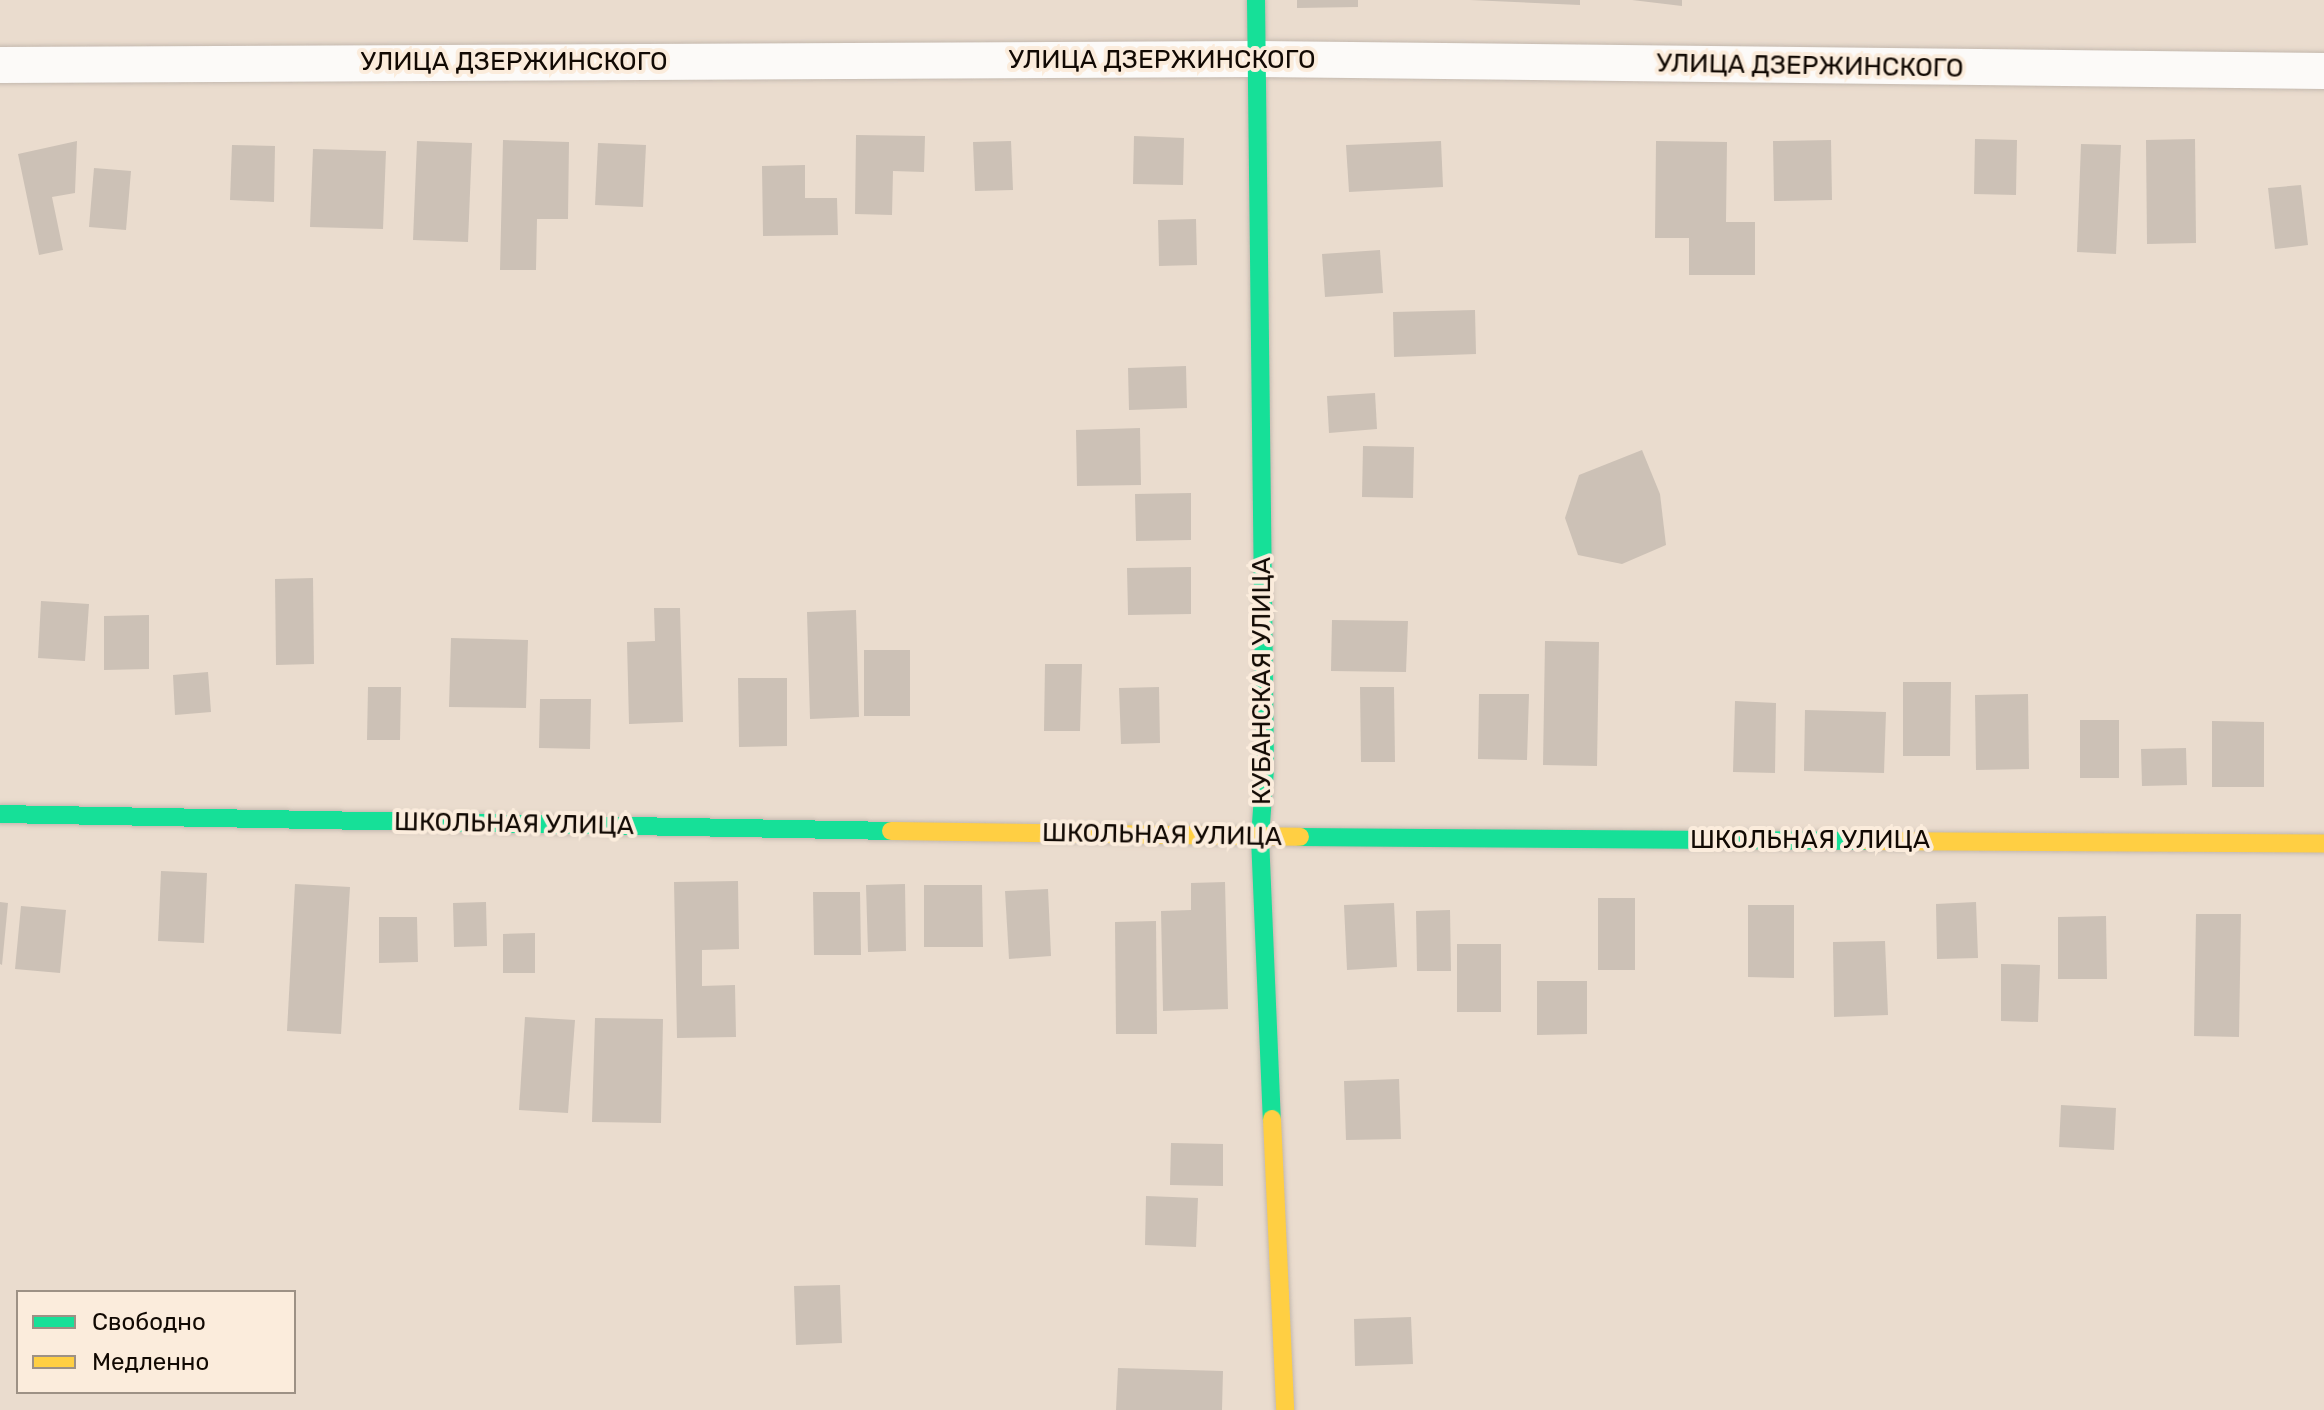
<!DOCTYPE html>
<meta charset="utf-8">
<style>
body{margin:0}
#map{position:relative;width:2324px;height:1410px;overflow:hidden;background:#eadcce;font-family:Rubik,sans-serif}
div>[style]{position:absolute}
.building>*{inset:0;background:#ccc1b6}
.roads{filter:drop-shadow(0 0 2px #c3b8ae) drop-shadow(0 0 2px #c3b8ae)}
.street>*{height:36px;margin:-18px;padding:0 18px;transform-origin:18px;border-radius:18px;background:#fcfaf8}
.fast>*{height:18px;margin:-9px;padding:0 9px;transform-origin:9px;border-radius:9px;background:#16e098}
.slow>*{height:18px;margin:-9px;padding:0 9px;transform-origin:9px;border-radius:9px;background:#ffcf43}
span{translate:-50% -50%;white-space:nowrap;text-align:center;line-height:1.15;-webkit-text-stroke:8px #fbecdc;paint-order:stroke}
.street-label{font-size:26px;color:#110903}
.legend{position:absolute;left:16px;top:1290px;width:280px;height:104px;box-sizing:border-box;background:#fbecdc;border:2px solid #9d9185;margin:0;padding:10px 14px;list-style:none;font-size:24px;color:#110903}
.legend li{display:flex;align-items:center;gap:16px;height:40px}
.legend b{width:40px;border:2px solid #9d9185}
</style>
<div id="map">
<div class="building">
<i style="clip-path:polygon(1297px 0,1358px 0,1358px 7px,1297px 8px)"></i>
<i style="clip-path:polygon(1470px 0,1580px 0,1580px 5px)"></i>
<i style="clip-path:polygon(1632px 0,1682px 0,1682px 6px)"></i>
<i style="clip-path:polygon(856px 135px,925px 136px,924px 172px,893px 171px,892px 215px,855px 214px)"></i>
<i style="clip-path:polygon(1134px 136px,1184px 138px,1183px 185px,1133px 184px)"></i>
<i style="clip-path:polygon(1975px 139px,2017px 140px,2016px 195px,1974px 194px)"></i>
<i style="clip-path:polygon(2195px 139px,2196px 243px,2147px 244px,2146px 140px)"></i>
<i style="clip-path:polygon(503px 140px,569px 142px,568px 219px,537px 219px,536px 270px,500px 270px)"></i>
<i style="clip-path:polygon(1831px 140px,1832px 200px,1774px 201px,1773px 141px)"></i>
<i style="clip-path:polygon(77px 141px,75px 193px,52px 197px,63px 250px,39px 255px,18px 154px)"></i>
<i style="clip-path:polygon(417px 141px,472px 143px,468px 242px,413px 240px)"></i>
<i style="clip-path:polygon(1011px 141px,1013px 190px,975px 191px,973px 142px)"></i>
<i style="clip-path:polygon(1441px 141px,1443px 187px,1349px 192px,1346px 145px)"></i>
<i style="clip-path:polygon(1656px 141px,1727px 142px,1726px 222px,1755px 222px,1755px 275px,1689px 275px,1689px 238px,1655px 238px)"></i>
<i style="clip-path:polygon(598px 143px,646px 145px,643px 207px,595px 205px)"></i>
<i style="clip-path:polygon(2081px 144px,2121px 145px,2116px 254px,2077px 252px)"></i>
<i style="clip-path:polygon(232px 145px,275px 146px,274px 202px,230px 200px)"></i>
<i style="clip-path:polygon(313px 149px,386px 151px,383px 229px,310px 227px)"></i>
<i style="clip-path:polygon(805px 165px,805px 198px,837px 198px,838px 235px,763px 236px,762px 166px)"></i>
<i style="clip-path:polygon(94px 168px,131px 171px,126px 230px,89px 227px)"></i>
<i style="clip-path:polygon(2301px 185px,2308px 245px,2275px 249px,2268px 188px)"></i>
<i style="clip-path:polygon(1196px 219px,1197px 265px,1159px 266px,1158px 220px)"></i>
<i style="clip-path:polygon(1380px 250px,1383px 293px,1325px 297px,1322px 254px)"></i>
<i style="clip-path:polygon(1475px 310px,1476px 354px,1394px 357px,1393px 312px)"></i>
<i style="clip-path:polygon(1186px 366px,1187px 408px,1129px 410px,1128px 368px)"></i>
<i style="clip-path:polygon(1375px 393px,1377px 429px,1329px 433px,1327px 396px)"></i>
<i style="clip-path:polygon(1140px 428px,1141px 485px,1077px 486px,1076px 430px)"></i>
<i style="clip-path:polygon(1363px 446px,1414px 447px,1413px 498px,1362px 497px)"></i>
<i style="clip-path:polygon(1642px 450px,1660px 494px,1666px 545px,1622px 564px,1578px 555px,1565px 518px,1579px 475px)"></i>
<i style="clip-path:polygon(1191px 493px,1191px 540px,1136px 541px,1135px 494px)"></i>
<i style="clip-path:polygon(1191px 567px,1191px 614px,1128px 615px,1127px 568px)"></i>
<i style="clip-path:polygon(313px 578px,314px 664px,276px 665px,275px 579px)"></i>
<i style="clip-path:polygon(41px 601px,89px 604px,85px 661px,38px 658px)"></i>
<i style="clip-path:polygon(654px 608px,680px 608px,683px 722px,629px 724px,627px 642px,655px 641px)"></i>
<i style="clip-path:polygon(856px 610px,859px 717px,810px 719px,807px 612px)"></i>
<i style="clip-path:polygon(149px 615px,149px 669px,104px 670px,104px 616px)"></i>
<i style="clip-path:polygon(1332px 620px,1408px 621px,1406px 672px,1331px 671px)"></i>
<i style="clip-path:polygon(451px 638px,528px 640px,526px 708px,449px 707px)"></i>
<i style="clip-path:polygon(1545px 641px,1599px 642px,1597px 766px,1543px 765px)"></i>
<i style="clip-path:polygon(864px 650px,910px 650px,910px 716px,864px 716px)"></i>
<i style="clip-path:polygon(1045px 664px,1082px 664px,1080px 731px,1044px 731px)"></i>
<i style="clip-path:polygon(208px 672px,211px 712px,175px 715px,173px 675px)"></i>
<i style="clip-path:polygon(738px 678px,787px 678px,787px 746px,739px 747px)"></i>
<i style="clip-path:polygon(1903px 682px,1951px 682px,1950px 756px,1903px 756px)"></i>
<i style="clip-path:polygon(368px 687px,401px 687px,400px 740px,367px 740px)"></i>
<i style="clip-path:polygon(1159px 687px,1160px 743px,1121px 744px,1119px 688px)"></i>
<i style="clip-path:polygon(1360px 687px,1394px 687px,1395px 762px,1361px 762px)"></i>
<i style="clip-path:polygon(1479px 694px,1529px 694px,1527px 760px,1478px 759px)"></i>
<i style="clip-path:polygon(2028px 694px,2029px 769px,1976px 770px,1975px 695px)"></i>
<i style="clip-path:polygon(540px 699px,591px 699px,590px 749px,539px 748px)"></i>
<i style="clip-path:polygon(1735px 701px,1776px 703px,1775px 773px,1733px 772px)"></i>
<i style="clip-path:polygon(1805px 710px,1886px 712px,1884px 773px,1804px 771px)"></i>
<i style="clip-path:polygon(2080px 720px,2119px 720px,2119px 778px,2080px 778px)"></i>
<i style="clip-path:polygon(2212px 721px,2264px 722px,2264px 787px,2212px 787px)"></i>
<i style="clip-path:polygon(2186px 748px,2187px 785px,2142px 786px,2141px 749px)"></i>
<i style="clip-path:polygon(161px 871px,207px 873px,204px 943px,158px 941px)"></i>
<i style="clip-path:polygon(738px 881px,739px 949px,702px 950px,702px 986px,735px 985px,736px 1037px,677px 1038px,674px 882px)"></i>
<i style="clip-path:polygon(1225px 882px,1228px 1009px,1163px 1011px,1161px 911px,1191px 910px,1191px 883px)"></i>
<i style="clip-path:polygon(295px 884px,350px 887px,341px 1034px,287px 1031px)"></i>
<i style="clip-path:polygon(905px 884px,906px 951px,868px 952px,866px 885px)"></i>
<i style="clip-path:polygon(924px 885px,982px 885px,983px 947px,924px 947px)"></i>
<i style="clip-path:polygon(1048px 889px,1051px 956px,1009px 959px,1005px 891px)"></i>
<i style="clip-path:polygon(813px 892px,860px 892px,861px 955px,814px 955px)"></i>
<i style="clip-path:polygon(1598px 898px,1635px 898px,1635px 970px,1598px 970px)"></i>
<i style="clip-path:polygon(0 902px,8px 903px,2px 965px,0 964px)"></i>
<i style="clip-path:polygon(486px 902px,487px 946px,454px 947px,453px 903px)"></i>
<i style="clip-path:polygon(1976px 902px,1978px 958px,1937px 959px,1936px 904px)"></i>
<i style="clip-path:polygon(1394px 903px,1397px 967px,1347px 970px,1344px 905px)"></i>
<i style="clip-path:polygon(1748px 905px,1794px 905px,1794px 978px,1748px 977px)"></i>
<i style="clip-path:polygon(21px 906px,66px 910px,60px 973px,15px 969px)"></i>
<i style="clip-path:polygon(1450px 910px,1451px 971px,1417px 971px,1416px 911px)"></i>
<i style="clip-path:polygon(2196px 914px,2241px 914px,2239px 1037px,2194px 1036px)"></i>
<i style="clip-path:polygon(2106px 916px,2107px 979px,2058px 979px,2058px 917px)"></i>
<i style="clip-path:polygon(379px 917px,417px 917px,418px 962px,379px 963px)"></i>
<i style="clip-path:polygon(1156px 921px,1157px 1034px,1116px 1034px,1115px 922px)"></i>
<i style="clip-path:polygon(535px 933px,535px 973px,503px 973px,503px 934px)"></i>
<i style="clip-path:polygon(1885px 941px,1888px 1015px,1834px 1017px,1833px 942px)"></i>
<i style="clip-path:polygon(1457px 944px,1501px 944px,1501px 1012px,1457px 1012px)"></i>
<i style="clip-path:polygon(2001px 964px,2040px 965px,2038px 1022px,2001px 1021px)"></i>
<i style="clip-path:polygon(1537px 981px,1587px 981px,1587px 1034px,1537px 1035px)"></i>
<i style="clip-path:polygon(525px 1017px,575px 1020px,568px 1113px,519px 1110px)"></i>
<i style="clip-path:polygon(595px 1018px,663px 1019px,661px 1123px,592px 1122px)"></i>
<i style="clip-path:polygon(1399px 1079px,1401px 1139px,1346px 1140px,1344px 1081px)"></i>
<i style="clip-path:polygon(2061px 1105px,2116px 1108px,2114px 1150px,2059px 1147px)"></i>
<i style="clip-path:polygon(1171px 1143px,1223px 1144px,1223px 1186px,1170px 1185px)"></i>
<i style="clip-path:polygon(1146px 1196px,1198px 1198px,1196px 1247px,1145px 1245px)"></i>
<i style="clip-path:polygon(840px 1285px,842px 1343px,796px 1345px,794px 1286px)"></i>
<i style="clip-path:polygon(1411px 1317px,1413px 1364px,1355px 1366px,1354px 1319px)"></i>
<i style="clip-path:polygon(1118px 1368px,1223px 1371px,1222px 1410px,1116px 1410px)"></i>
</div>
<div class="roads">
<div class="street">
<i style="left:0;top:65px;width:1258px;rotate:-0.27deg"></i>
<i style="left:1258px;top:59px;width:1066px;rotate:0.64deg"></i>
</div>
<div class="fast">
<i style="left:1256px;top:0;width:768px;rotate:89.33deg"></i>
<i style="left:1265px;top:768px;width:69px;rotate:94.1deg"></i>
<i style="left:1260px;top:837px;width:282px;rotate:87.6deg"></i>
<i style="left:0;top:814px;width:891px;rotate:1.09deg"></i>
<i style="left:1300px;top:837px;width:568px;rotate:0.4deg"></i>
</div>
<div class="slow">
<i style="left:891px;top:831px;width:409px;rotate:0.8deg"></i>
<i style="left:1868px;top:841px;width:456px;rotate:0.3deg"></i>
<i style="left:1272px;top:1119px;width:291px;rotate:87.4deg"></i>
</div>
</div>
<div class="street-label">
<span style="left:1162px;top:60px">УЛИЦА ДЗЕРЖИНСКОГО</span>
<span style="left:514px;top:62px">УЛИЦА ДЗЕРЖИНСКОГО</span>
<span style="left:1810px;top:66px;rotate:1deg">УЛИЦА ДЗЕРЖИНСКОГО</span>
<span style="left:1262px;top:681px;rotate:-90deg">КУБАНСКАЯ УЛИЦА</span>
<span style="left:514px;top:824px;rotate:1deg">ШКОЛЬНАЯ УЛИЦА</span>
<span style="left:1162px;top:835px;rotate:1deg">ШКОЛЬНАЯ УЛИЦА</span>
<span style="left:1810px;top:840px">ШКОЛЬНАЯ УЛИЦА</span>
</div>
<ul class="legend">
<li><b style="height:10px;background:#16e098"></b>Свободно</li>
<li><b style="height:10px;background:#ffcf43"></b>Медленно</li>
</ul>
</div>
